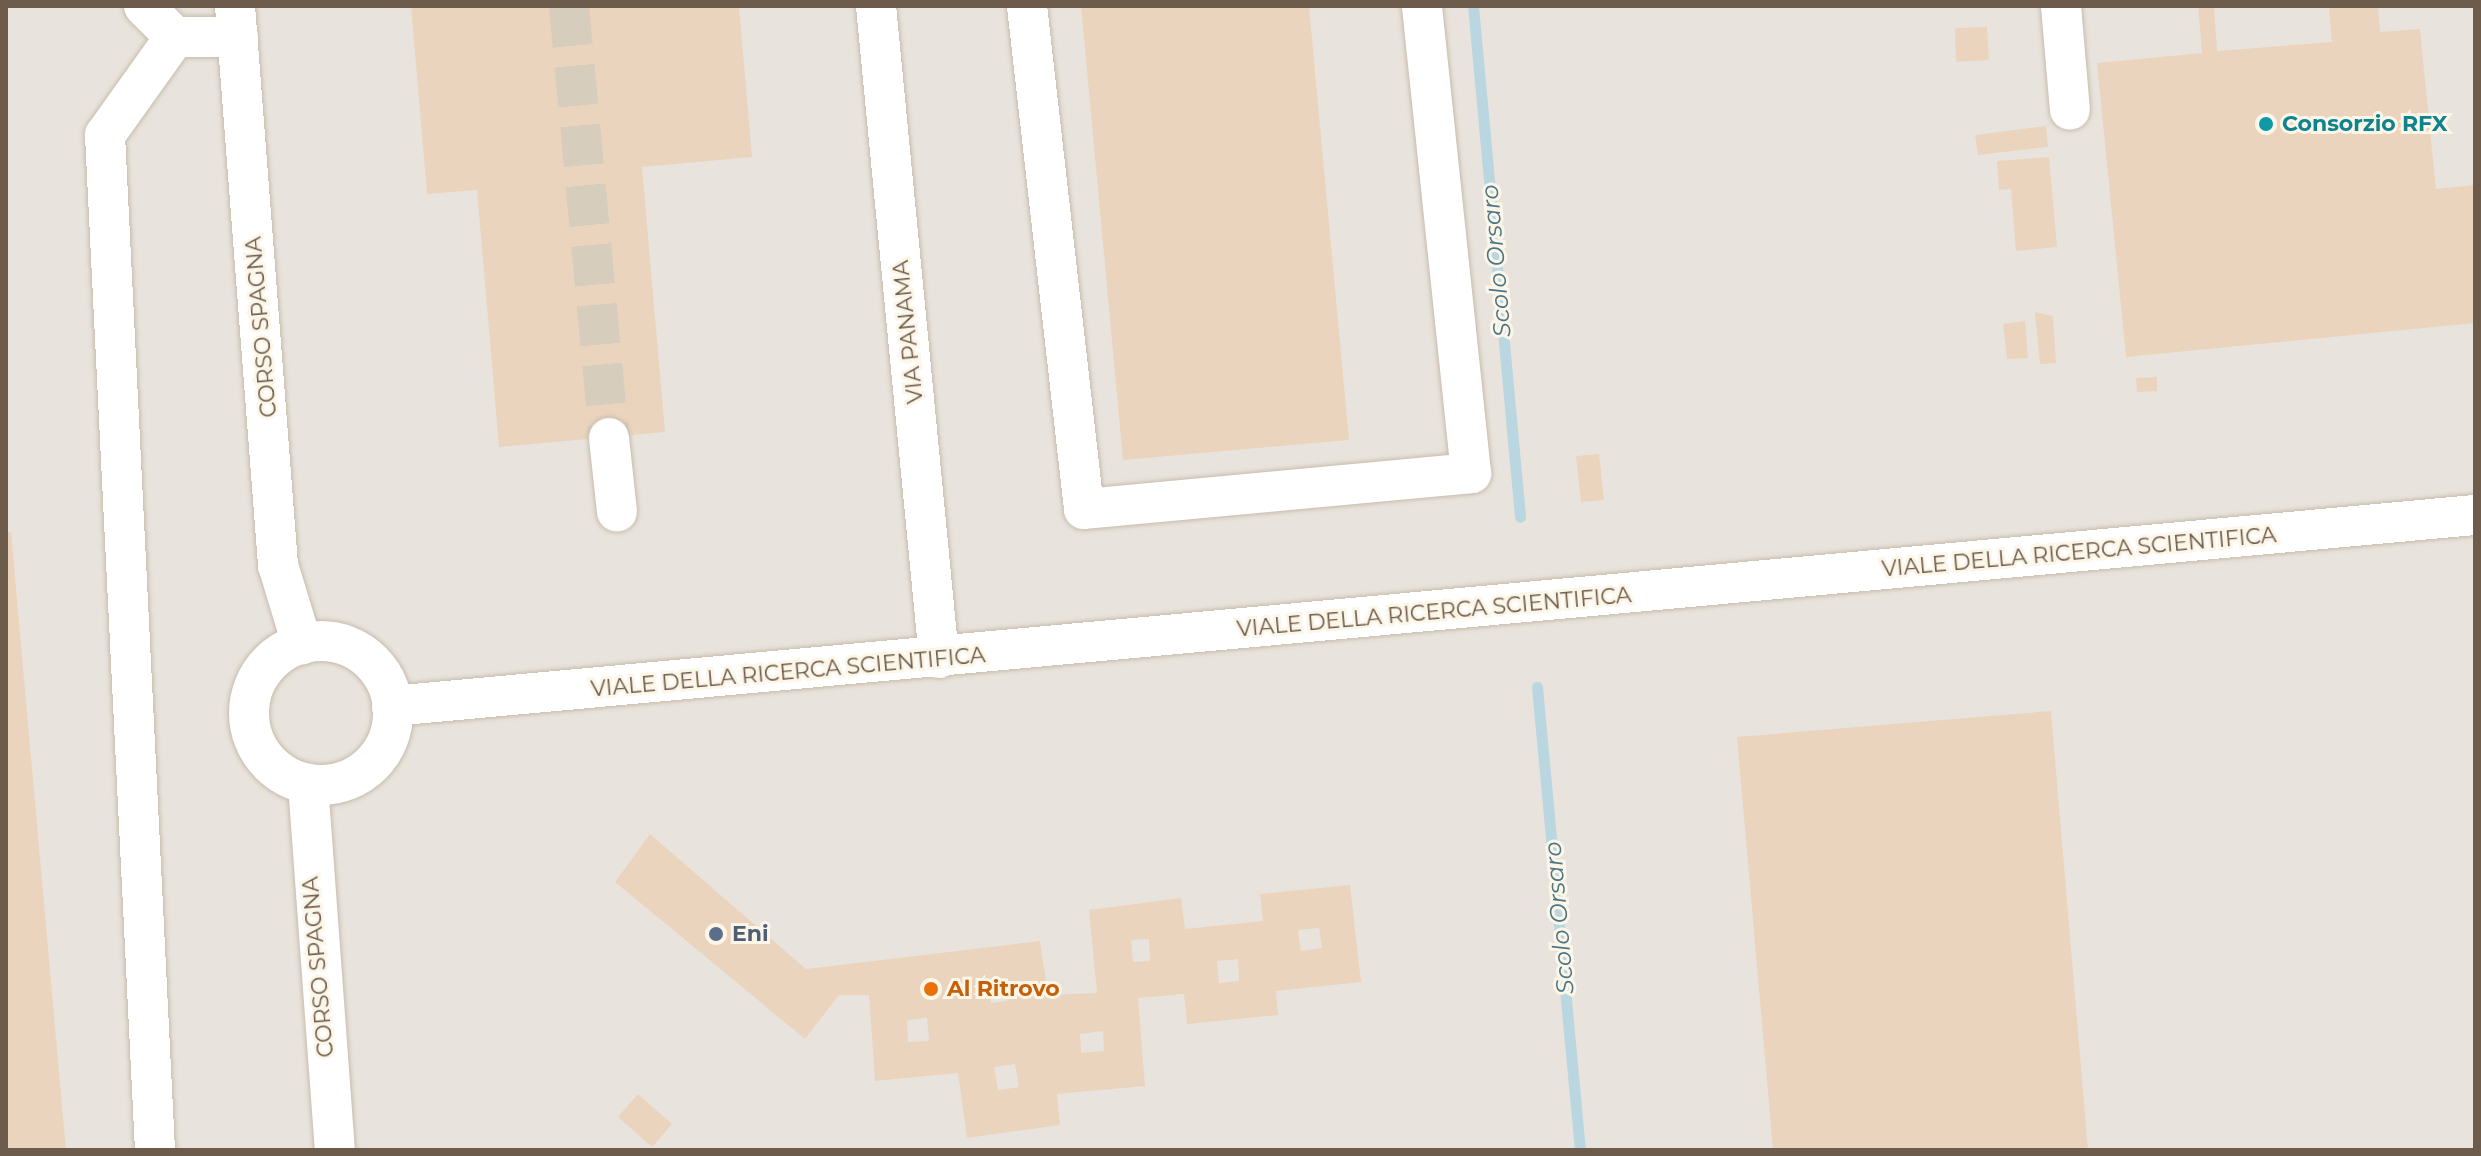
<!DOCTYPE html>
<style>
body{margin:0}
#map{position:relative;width:2481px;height:1156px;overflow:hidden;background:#f9f3e2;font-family:Montserrat,sans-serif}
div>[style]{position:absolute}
.industrial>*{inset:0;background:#e8e4dd}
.stream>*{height:11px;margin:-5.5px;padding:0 5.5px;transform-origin:5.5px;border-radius:5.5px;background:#bad6e0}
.building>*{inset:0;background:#ebd4bd}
.minor-tunnel>*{height:40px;margin-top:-20px;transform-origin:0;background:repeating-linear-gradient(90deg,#d6cdbc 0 40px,transparent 0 60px)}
.roads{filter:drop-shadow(0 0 2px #c8bbab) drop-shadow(0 0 2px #c8bbab)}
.minor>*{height:40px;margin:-20px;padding:0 20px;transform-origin:20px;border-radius:20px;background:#fff}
.minor>.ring{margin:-20px;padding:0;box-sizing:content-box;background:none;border:40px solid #fff;border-radius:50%}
.dots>*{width:22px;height:22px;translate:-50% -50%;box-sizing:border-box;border:4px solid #fcf6e8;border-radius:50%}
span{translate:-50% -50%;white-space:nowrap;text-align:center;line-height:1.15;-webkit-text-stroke:6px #fcf6e8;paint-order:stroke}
.culture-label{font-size:22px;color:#0d838f;font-weight:700}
.left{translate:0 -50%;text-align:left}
.street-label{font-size:22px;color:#6d5b4c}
.service-label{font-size:22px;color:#4e5e75;font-weight:700}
.food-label{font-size:22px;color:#c56008;font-weight:700}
.water-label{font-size:24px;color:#4c7585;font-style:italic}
.frame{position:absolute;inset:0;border:8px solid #6d5b4c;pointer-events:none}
</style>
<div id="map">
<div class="industrial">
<i style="clip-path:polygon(6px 6px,2475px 6px,2475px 1150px,6px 1150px)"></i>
</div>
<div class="stream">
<i style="left:1473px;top:6px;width:513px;rotate:84.74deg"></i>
<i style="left:1537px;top:687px;width:465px;rotate:84.7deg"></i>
</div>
<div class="building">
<i style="clip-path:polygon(411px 6px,739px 6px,752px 157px,642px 167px,665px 432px,499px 447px,477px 190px,427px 194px)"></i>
<i style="clip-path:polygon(1081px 6px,1309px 6px,1349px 440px,1123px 460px)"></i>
<i style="clip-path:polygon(2198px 6px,2214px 6px,2217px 51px,2332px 42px,2329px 6px,2378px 6px,2380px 32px,2420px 29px,2436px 189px,2475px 185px,2475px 323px,2126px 357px,2097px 63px,2202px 53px)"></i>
<i style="clip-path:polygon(1987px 27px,1989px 60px,1956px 62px,1955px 28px)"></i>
<i style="clip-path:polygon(2046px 126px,2048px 147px,1978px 155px,1975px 135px)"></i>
<i style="clip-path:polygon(2049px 157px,2057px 247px,2016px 251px,2011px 189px,1999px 190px,1997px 161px)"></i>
<i style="clip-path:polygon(2035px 312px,2053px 316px,2056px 363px,2040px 364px)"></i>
<i style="clip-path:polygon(2025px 321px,2028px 358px,2007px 359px,2003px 324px)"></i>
<i style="clip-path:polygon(2157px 377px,2157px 391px,2137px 392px,2136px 378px)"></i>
<i style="clip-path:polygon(1599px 454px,1604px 500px,1581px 502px,1576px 456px)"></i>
<i style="clip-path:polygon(6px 532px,11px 532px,66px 1150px,6px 1150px)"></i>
<i style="clip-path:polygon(2051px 711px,2088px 1150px,1773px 1150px,1737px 737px)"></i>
<i style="clip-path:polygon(evenodd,650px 834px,806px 969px,1040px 941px,1048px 995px,1097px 993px,1089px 910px,1181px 898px,1185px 929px,1263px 921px,1260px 894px,1350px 885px,1361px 982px,1276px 991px,1278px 1015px,1187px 1024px,1184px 994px,1138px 998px,1145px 1086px,1057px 1094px,1060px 1125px,967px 1138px,958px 1073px,875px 1081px,869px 995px,839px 995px,805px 1039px,615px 882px,650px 834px,1319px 928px,1322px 948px,1301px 951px,1298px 930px,1319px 928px,650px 834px,1149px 939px,1150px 961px,1133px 962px,1131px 940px,1149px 939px,650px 834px,1238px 959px,1239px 981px,1219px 983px,1217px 961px,1238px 959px,650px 834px,1005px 979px,1007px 1001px,991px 1003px,988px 981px,1005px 979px,650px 834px,927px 1018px,929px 1041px,908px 1042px,907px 1020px,927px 1018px,650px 834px,1103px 1031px,1104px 1051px,1081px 1053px,1080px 1034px,1103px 1031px,650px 834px,1015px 1064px,1019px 1087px,998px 1090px,994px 1067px,1015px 1064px)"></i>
<i style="clip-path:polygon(638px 1094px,672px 1124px,652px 1147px,618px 1117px)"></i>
</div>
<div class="minor-tunnel">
<i style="left:569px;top:6px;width:434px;rotate:84.7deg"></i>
</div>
<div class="roads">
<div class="minor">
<i style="left:144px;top:6px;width:44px;rotate:45deg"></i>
<i style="left:175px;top:37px;width:63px"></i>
<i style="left:235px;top:6px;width:561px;rotate:85.6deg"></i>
<i style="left:278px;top:565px;width:83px;rotate:73.1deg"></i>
<i style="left:876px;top:6px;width:655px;rotate:84.48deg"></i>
<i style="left:1027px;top:6px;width:506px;rotate:83.53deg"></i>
<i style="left:1084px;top:509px;width:389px;rotate:-5.3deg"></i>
<i style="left:1471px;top:473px;width:470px;rotate:-96deg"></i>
<i style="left:2061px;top:6px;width:104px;rotate:85.1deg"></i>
<i style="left:609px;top:438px;width:74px;rotate:83.8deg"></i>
<i class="ring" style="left:249px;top:641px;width:104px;height:104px"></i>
<i style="left:392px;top:706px;width:2092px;rotate:-5.24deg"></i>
<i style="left:308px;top:784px;width:367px;rotate:85.8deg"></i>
<i style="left:155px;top:1150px;width:1016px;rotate:-92.82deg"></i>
<i style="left:105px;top:135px;width:120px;rotate:-54.5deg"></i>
</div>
</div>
<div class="dots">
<i style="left:2266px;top:124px;background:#0f9aa8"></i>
<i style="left:716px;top:934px;background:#5c6f8a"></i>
<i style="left:931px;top:989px;background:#e8710a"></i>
</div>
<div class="culture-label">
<span class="left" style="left:2282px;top:124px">Consorzio RFX</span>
</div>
<div class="street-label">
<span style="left:261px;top:327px;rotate:-95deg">CORSO SPAGNA</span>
<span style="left:908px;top:332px;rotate:-96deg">VIA PANAMA</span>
<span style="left:2079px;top:552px;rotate:-5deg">VIALE DELLA RICERCA SCIENTIFICA</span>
<span style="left:1434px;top:612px;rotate:-5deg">VIALE DELLA RICERCA SCIENTIFICA</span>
<span style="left:788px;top:672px;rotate:-5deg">VIALE DELLA RICERCA SCIENTIFICA</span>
<span style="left:318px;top:967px;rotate:-95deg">CORSO SPAGNA</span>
</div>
<div class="service-label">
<span class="left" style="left:732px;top:934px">Eni</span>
</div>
<div class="food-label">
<span class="left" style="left:947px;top:989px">Al Ritrovo</span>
</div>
<div class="water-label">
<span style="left:1496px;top:261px;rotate:-95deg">Scolo Orsaro</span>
<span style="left:1559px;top:918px;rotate:-95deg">Scolo Orsaro</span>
</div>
<div class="frame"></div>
</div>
